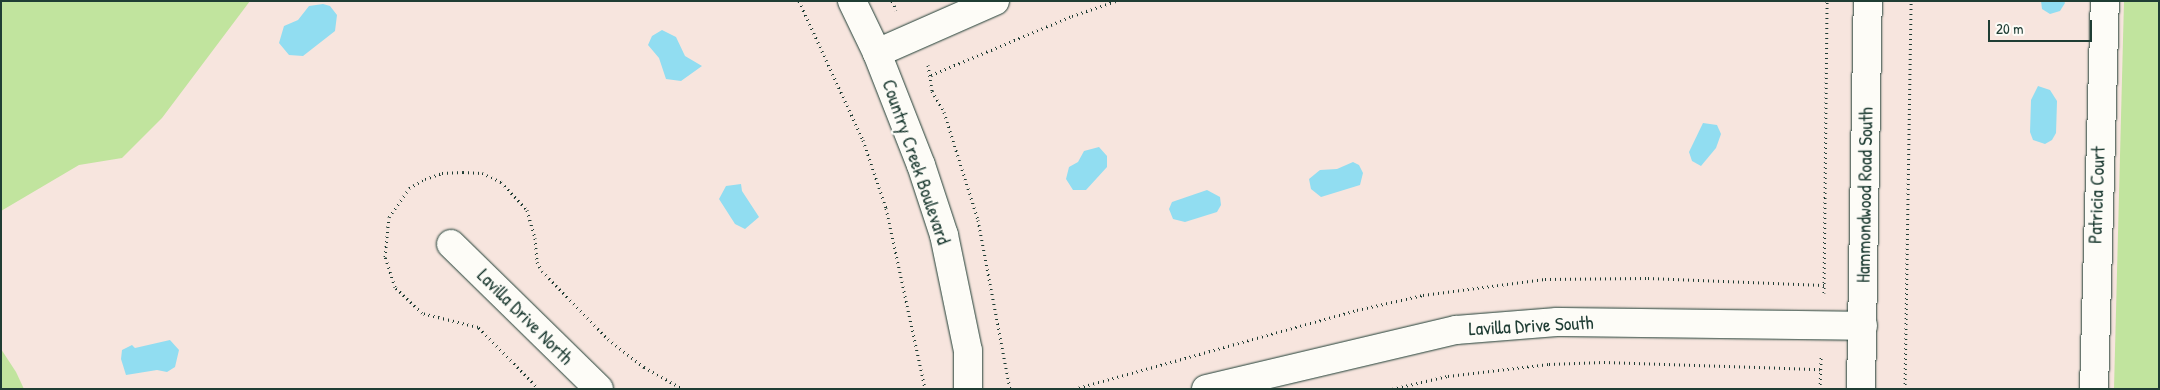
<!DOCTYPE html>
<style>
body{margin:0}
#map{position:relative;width:2160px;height:390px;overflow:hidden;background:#f7e5de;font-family:"Patrick Hand",sans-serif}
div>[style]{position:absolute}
.green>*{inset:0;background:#c1e49e}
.water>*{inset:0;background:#91ddf1}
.path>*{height:3px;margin-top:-1.5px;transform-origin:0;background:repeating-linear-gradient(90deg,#1f3d34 0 1px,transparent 0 5px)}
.roads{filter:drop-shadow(0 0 1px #1f3d34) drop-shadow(0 0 1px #1f3d34)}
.minor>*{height:28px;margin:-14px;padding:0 14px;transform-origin:14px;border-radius:14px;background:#fdfcf7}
span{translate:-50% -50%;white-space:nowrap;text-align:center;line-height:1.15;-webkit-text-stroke:4.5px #fdfcf7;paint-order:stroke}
.street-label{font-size:19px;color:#1f3d34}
.frame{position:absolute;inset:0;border:2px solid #1f3d34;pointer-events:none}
.scale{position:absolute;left:1988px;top:20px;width:104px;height:22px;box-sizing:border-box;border:2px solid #1f3d34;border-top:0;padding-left:6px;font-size:15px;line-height:18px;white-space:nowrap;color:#1f3d34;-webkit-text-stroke:4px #fdfcf7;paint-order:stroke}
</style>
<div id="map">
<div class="green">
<i style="clip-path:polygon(1px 1px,250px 1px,162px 118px,122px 158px,79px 165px,1px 211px)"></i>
<i style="clip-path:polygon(2124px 1px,2159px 1px,2159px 389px,2114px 389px)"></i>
<i style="clip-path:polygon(1px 349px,16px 372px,24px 389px,1px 389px)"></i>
</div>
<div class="water">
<i style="clip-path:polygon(2041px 1px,2064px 1px,2065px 3px,2060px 11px,2050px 14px,2042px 9px)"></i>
<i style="clip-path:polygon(323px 4px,330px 6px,337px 15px,335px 31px,303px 56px,289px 55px,279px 43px,284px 26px,298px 20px,309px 6px)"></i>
<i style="clip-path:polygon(662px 30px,676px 37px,685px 56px,702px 66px,681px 81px,666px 79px,659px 58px,648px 45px,652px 36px)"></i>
<i style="clip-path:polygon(2038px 86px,2050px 90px,2057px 101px,2056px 133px,2052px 140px,2045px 144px,2033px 140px,2030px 132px,2031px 100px)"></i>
<i style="clip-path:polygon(1703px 123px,1717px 125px,1721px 134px,1716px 148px,1701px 166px,1692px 161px,1689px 152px)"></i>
<i style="clip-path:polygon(1099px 147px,1107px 156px,1107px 167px,1086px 190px,1073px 190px,1066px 179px,1069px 167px,1078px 162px,1084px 151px)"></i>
<i style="clip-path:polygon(1353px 162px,1359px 165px,1363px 173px,1360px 185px,1321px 197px,1311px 189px,1309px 179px,1320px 170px,1337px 169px)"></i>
<i style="clip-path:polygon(741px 184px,742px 191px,759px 217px,745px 229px,735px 224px,719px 199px,726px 186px)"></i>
<i style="clip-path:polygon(1207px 190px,1220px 197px,1221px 205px,1217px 212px,1185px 222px,1173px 219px,1169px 209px,1172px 202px)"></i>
<i style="clip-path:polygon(170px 340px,179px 350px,175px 367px,167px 372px,157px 370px,126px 375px,121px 359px,122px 350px,132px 345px,135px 348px)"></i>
</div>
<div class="path">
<i style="left:799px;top:1px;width:153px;rotate:65.3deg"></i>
<i style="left:863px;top:140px;width:72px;rotate:71.3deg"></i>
<i style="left:886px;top:208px;width:185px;rotate:77.8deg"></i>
<i style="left:892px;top:1px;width:10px;rotate:66deg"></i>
<i style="left:928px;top:65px;width:26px;rotate:81deg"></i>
<i style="left:932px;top:91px;width:24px;rotate:60deg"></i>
<i style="left:944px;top:112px;width:113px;rotate:72.5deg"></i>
<i style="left:978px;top:220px;width:172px;rotate:79.3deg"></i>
<i style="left:931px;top:75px;width:153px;rotate:-22.7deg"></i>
<i style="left:1072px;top:16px;width:46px;rotate:-18.8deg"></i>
<i style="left:1824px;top:293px;width:292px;rotate:-89.4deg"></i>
<i style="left:539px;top:389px;width:87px;rotate:-134.5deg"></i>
<i style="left:478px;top:327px;width:58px;rotate:-166deg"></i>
<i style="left:422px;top:313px;width:37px;rotate:-136deg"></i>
<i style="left:395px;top:287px;width:32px;rotate:-108deg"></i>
<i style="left:385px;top:257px;width:40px;rotate:-84.3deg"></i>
<i style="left:389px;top:217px;width:35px;rotate:-55deg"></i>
<i style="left:409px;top:188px;width:18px;rotate:-29deg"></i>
<i style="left:425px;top:179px;width:18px;rotate:-19deg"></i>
<i style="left:442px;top:173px;width:21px;rotate:-3deg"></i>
<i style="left:463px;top:172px;width:19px;rotate:3deg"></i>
<i style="left:482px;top:173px;width:21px;rotate:25deg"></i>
<i style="left:501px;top:182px;width:38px;rotate:47deg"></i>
<i style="left:527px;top:210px;width:29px;rotate:74deg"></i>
<i style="left:535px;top:238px;width:24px;rotate:85deg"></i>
<i style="left:537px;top:262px;width:10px;rotate:61deg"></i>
<i style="left:542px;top:271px;width:95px;rotate:45.9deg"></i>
<i style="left:608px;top:339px;width:46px;rotate:37.9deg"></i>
<i style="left:644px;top:367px;width:45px;rotate:29.4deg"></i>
<i style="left:1074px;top:389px;width:294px;rotate:-15.6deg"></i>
<i style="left:1357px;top:310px;width:68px;rotate:-12.8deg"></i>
<i style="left:1423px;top:295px;width:123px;rotate:-7.5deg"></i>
<i style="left:1545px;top:279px;width:103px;rotate:-0.6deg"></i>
<i style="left:1648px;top:278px;width:176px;rotate:2.3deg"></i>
<i style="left:1392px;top:389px;width:57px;rotate:-13.1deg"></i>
<i style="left:1448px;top:376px;width:102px;rotate:-6.8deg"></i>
<i style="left:1549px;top:364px;width:55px;rotate:-2.1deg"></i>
<i style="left:1604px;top:362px;width:216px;rotate:1.9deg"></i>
<i style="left:1820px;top:389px;width:32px;rotate:-88deg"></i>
<i style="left:1905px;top:389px;width:388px;rotate:-89.1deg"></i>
</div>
<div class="roads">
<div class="minor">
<i style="left:852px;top:1px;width:58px;rotate:64.3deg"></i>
<i style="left:877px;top:53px;width:120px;rotate:68.6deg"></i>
<i style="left:921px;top:165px;width:74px;rotate:71.8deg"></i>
<i style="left:944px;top:235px;width:118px;rotate:78.3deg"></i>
<i style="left:968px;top:351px;width:38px;rotate:90deg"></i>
<i style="left:877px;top:53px;width:129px;rotate:-23.8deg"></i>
<i style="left:451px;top:244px;width:207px;rotate:44.4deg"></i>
<i style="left:1206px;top:389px;width:257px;rotate:-13.3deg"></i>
<i style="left:1456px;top:330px;width:101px;rotate:-4.5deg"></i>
<i style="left:1557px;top:322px;width:306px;rotate:0.7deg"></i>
<i style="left:1861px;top:389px;width:388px;rotate:-89deg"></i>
<i style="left:2094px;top:389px;width:388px;rotate:-88.4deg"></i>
</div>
</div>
<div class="street-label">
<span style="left:916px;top:162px;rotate:71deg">Country Creek Boulevard</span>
<span style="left:1865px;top:195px;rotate:-89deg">Hammondwood Road South</span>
<span style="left:2097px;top:195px;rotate:-88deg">Patricia Court</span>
<span style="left:525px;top:317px;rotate:45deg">Lavilla Drive North</span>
<span style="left:1531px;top:326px;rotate:-3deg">Lavilla Drive South</span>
</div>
<div class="frame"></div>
<div class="scale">20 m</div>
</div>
